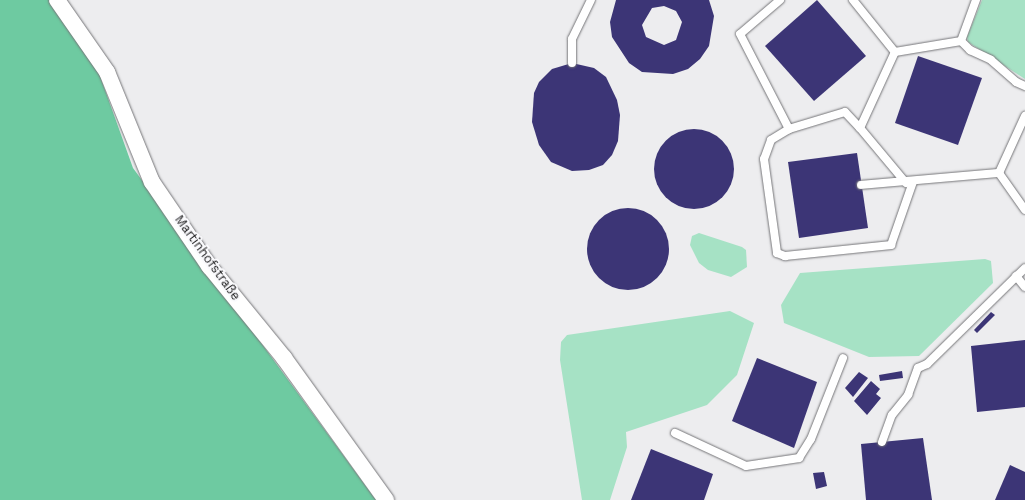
<!DOCTYPE html>
<meta charset="utf-8">
<style>
body{margin:0}
#map{position:relative;width:1025px;height:500px;overflow:hidden;background:#ededef;font-family:"Work Sans",sans-serif}
div>[style]{position:absolute}
.green>*{inset:0;background:#a6e2c5}
.forest>*{inset:0;background:#6ecaa1}
.building>*{inset:0;background:#3c3576}
.round{border-radius:50%}
.roads{filter:drop-shadow(0 0 1px #757578) drop-shadow(0 0 1px #757578)}
.lane>*{height:8px;margin:-4px;padding:0 4px;transform-origin:4px;border-radius:4px;background:#fff}
.street>*{height:16px;margin:-8px;padding:0 8px;transform-origin:8px;border-radius:8px;background:#fff}
span{translate:-50% -50%;white-space:nowrap;text-align:center;line-height:1.15;-webkit-text-stroke:4px #fafafd;paint-order:stroke}
.street-label{font-size:13px;color:#232324}
</style>
<div id="map">
<div class="green">
<i style="clip-path:polygon(982px 0,1025px 0,1025px 79px,968px 42px,967px 37px)"></i>
<i style="clip-path:polygon(699px 233px,742px 247px,746px 250px,747px 267px,731px 277px,708px 270px,699px 263px,690px 245px,692px 236px)"></i>
<i style="clip-path:polygon(985px 259px,991px 261px,993px 283px,919px 356px,869px 357px,784px 323px,781px 305px,800px 273px)"></i>
<i style="clip-path:polygon(730px 311px,754px 323px,737px 375px,707px 405px,626px 432px,627px 447px,610px 500px,582px 500px,560px 360px,561px 342px,567px 335px)"></i>
</div>
<div class="forest">
<i style="clip-path:polygon(0 0,52px 0,100px 76px,133px 168px,376px 500px,0 500px)"></i>
</div>
<div class="building">
<i style="clip-path:polygon(evenodd,616px 0,709px 0,714px 16px,709px 46px,700px 59px,688px 69px,673px 74px,642px 72px,629px 63px,612px 37px,610px 22px,616px 0,664px 6px,676px 11px,682px 22px,676px 40px,664px 45px,646px 37px,642px 25px,652px 8px,664px 6px)"></i>
<i style="clip-path:polygon(817px 0,866px 56px,814px 101px,765px 46px)"></i>
<i style="clip-path:polygon(918px 56px,982px 78px,958px 145px,895px 123px)"></i>
<i style="clip-path:polygon(572px 63px,594px 68px,606px 77px,617px 100px,620px 115px,618px 141px,612px 155px,603px 165px,589px 170px,572px 171px,551px 162px,539px 145px,532px 122px,534px 93px,539px 82px,552px 69px)"></i>
<i class="round" style="left:654px;top:129px;width:80px;height:80px"></i>
<i style="clip-path:polygon(857px 153px,868px 228px,799px 238px,788px 162px)"></i>
<i class="round" style="left:587px;top:208px;width:82px;height:82px"></i>
<i style="clip-path:polygon(991px 312px,995px 315px,977px 333px,974px 330px)"></i>
<i style="clip-path:polygon(1025px 340px,1025px 407px,977px 412px,971px 346px)"></i>
<i style="clip-path:polygon(757px 358px,817px 382px,794px 448px,732px 421px)"></i>
<i style="clip-path:polygon(902px 371px,903px 378px,880px 381px,879px 375px)"></i>
<i style="clip-path:polygon(859px 372px,868px 378px,853px 397px,845px 388px)"></i>
<i style="clip-path:polygon(871px 381px,880px 389px,876px 394px,881px 398px,867px 415px,854px 401px)"></i>
<i style="clip-path:polygon(923px 438px,932px 500px,866px 500px,861px 444px)"></i>
<i style="clip-path:polygon(651px 449px,713px 474px,704px 500px,631px 500px)"></i>
<i style="clip-path:polygon(1010px 465px,1025px 472px,1025px 500px,995px 500px)"></i>
<i style="clip-path:polygon(824px 472px,827px 486px,816px 489px,813px 473px)"></i>
</div>
<div class="roads">
<div class="lane">
<i style="left:780px;top:0;width:52px;rotate:139.6deg"></i>
<i style="left:740px;top:34px;width:107px;rotate:62.7deg"></i>
<i style="left:853px;top:0;width:67px;rotate:51.1deg"></i>
<i style="left:961px;top:41px;width:13px;rotate:45deg"></i>
<i style="left:970px;top:50px;width:23px;rotate:25deg"></i>
<i style="left:991px;top:60px;width:33px;rotate:41deg"></i>
<i style="left:1016px;top:82px;width:10px;rotate:24deg"></i>
<i style="left:572px;top:63px;width:24px;rotate:-90deg"></i>
<i style="left:572px;top:39px;width:43px;rotate:-64deg"></i>
<i style="left:860px;top:128px;width:22px;rotate:-133deg"></i>
<i style="left:845px;top:112px;width:59px;rotate:163.1deg"></i>
<i style="left:789px;top:129px;width:21px;rotate:149deg"></i>
<i style="left:771px;top:140px;width:20px;rotate:110deg"></i>
<i style="left:764px;top:159px;width:95px;rotate:82.1deg"></i>
<i style="left:777px;top:253px;width:9px;rotate:21deg"></i>
<i style="left:785px;top:256px;width:107px;rotate:-5.9deg"></i>
<i style="left:891px;top:245px;width:67px;rotate:-70.8deg"></i>
<i style="left:999px;top:173px;width:63px;rotate:-65.5deg"></i>
<i style="left:999px;top:173px;width:45px;rotate:54.9deg"></i>
<i style="left:906px;top:183px;width:72px;rotate:-129.9deg"></i>
<i style="left:860px;top:128px;width:84px;rotate:-65.3deg"></i>
<i style="left:895px;top:52px;width:67px;rotate:-9.5deg"></i>
<i style="left:961px;top:41px;width:44px;rotate:-69.9deg"></i>
<i style="left:861px;top:185px;width:139px;rotate:-5deg"></i>
<i style="left:1016px;top:276px;width:14px;rotate:51deg"></i>
<i style="left:675px;top:433px;width:78px;rotate:24.9deg"></i>
<i style="left:746px;top:466px;width:54px;rotate:-8.6deg"></i>
<i style="left:799px;top:458px;width:22px;rotate:-58deg"></i>
<i style="left:811px;top:439px;width:87px;rotate:-68.4deg"></i>
<i style="left:882px;top:442px;width:29px;rotate:-70deg"></i>
<i style="left:892px;top:415px;width:26px;rotate:-51deg"></i>
<i style="left:908px;top:395px;width:29px;rotate:-70deg"></i>
<i style="left:918px;top:368px;width:10px;rotate:-24deg"></i>
<i style="left:927px;top:364px;width:137px;rotate:-44.4deg"></i>
</div>
<div class="street">
<i style="left:57px;top:0;width:88px;rotate:55.2deg"></i>
<i style="left:107px;top:72px;width:119px;rotate:67.8deg"></i>
<i style="left:152px;top:182px;width:102px;rotate:55.8deg"></i>
<i style="left:209px;top:266px;width:119px;rotate:50.8deg"></i>
<i style="left:284px;top:358px;width:175px;rotate:54.3deg"></i>
</div>
</div>
<div class="street-label">
<span style="left:207px;top:258px;rotate:54deg">Martinhofstraße</span>
</div>
</div>
